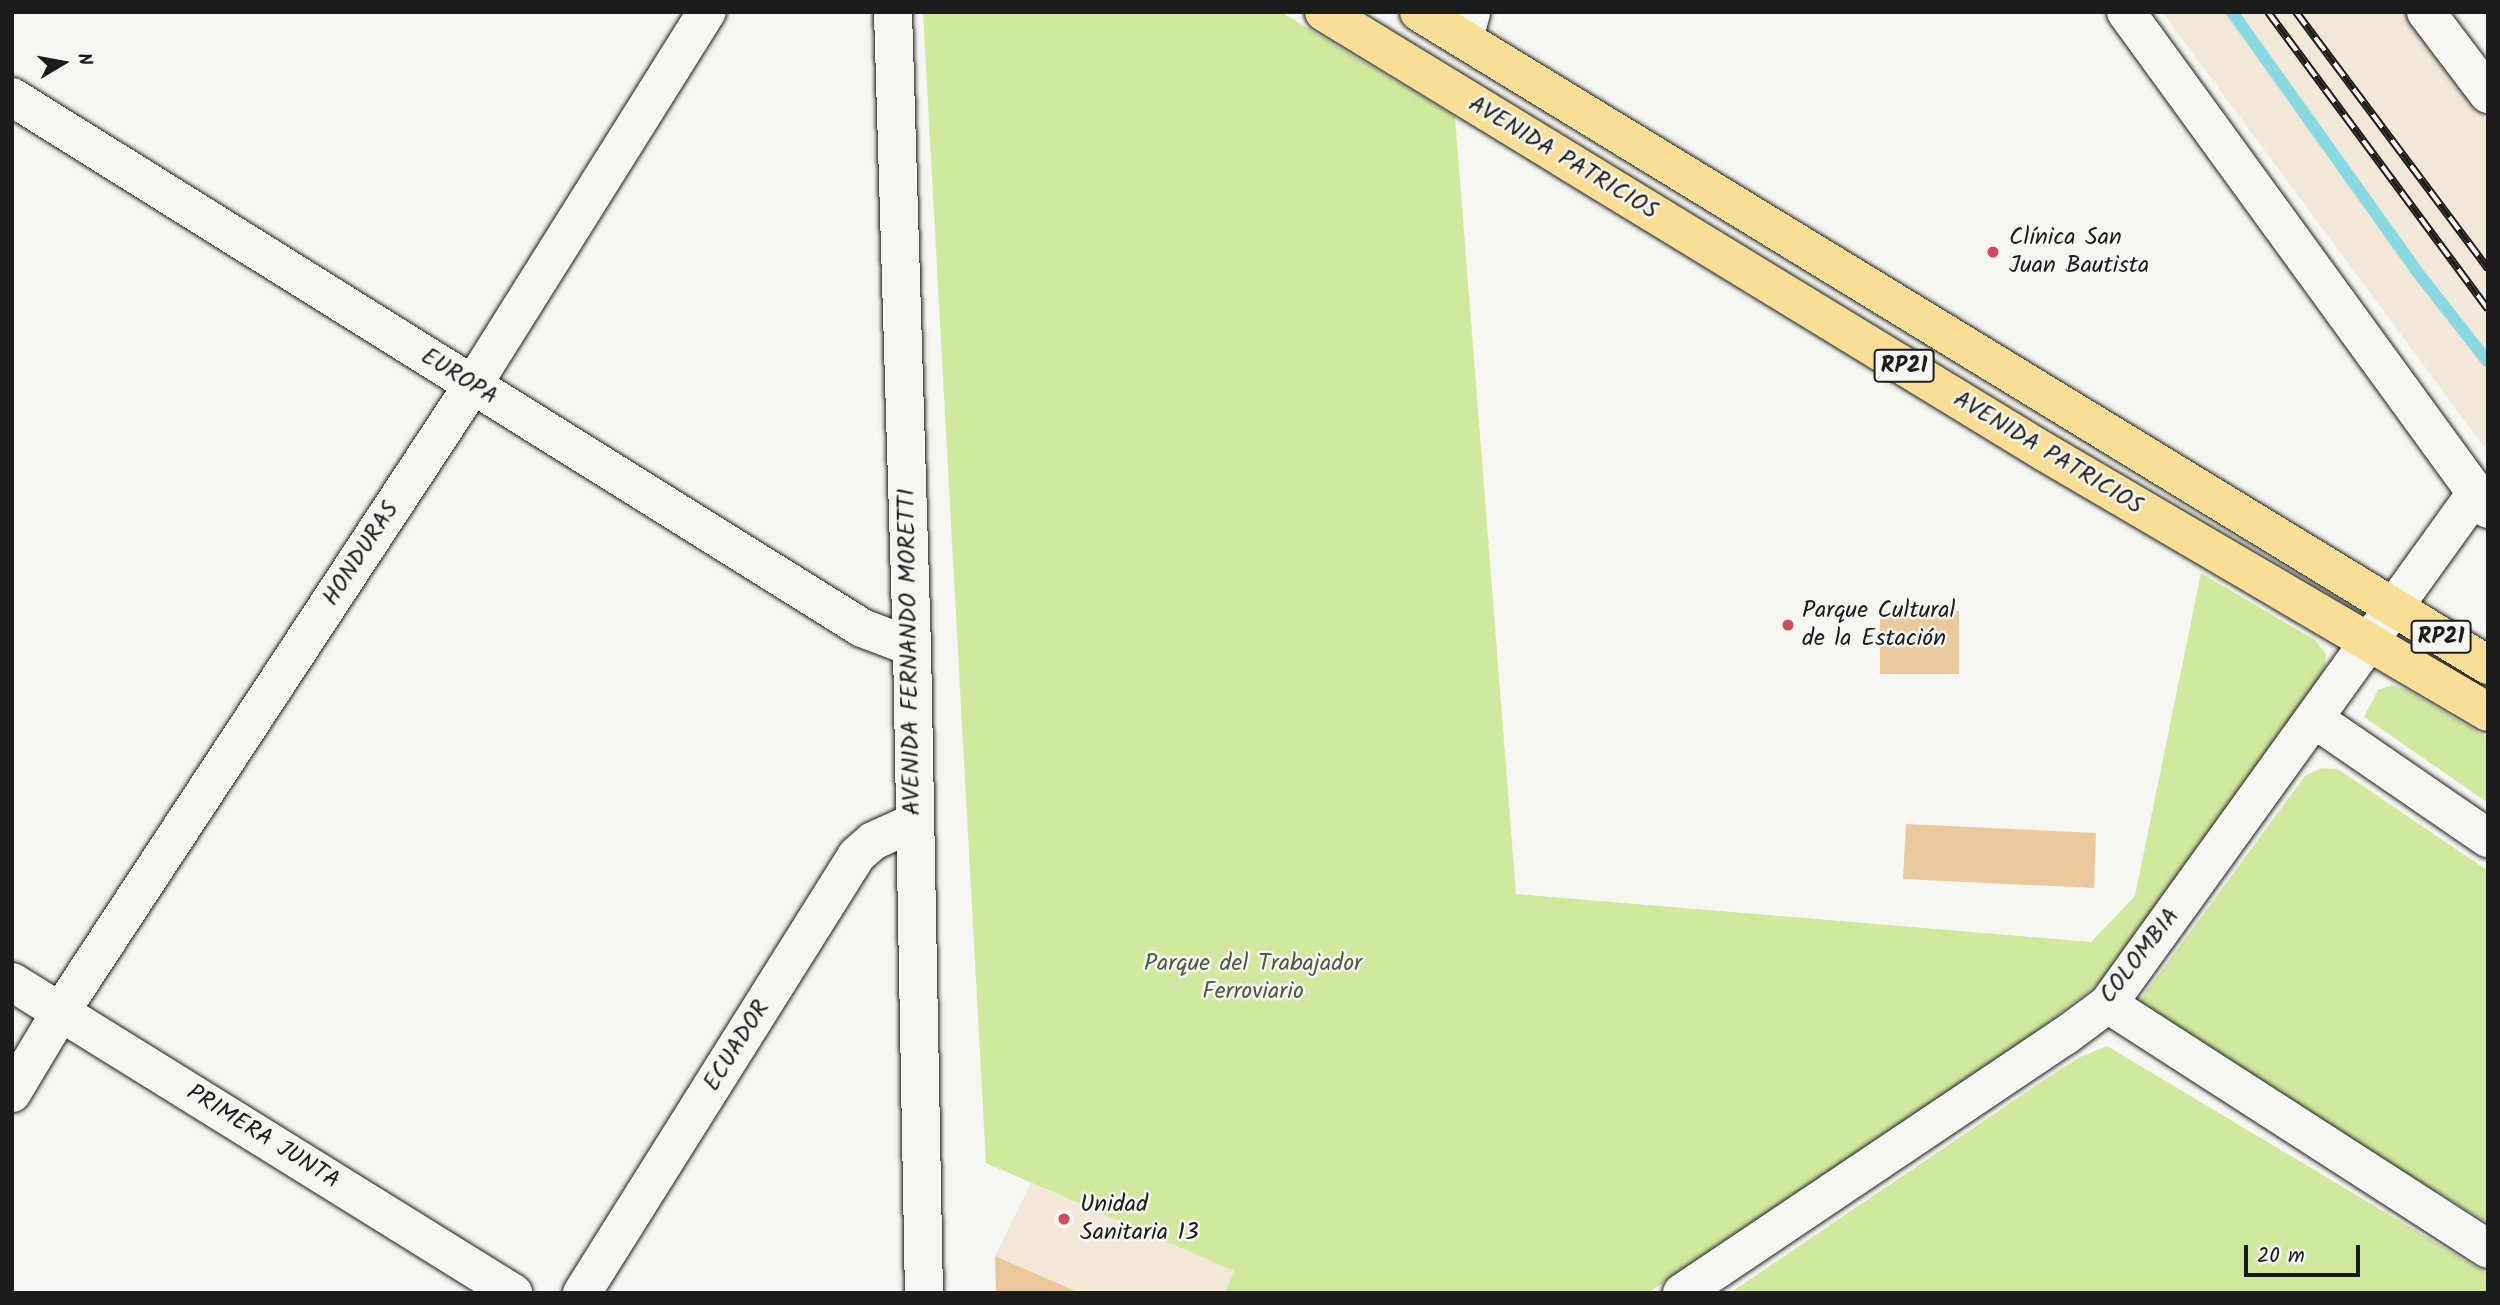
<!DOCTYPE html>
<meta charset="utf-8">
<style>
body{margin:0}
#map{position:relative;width:2500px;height:1305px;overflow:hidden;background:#f6f6f2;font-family:Kalam,sans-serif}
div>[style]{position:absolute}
.built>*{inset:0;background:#f3e8d8}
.green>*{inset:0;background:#d1e99e}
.stream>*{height:12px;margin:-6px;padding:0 6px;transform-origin:6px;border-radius:6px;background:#88d9e2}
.building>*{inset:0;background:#ebc99c}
.roads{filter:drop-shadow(0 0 2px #1c1c1c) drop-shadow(0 0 2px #1c1c1c)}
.street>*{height:38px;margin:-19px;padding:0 19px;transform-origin:19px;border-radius:19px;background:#f6f6f2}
.secondary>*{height:38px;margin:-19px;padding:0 19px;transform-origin:19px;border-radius:19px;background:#f6f6f2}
.primary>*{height:38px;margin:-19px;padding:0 19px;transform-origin:19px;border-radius:19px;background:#f9df96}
.rail>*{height:8px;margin-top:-4px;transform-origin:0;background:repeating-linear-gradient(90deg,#f6f6f2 0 16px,#1c1c1c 0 32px);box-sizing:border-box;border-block:2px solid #1c1c1c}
.dots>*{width:19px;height:19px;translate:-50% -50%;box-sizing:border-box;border:4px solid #f6f6f2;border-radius:50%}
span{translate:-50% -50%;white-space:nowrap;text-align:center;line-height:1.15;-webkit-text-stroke:5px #f6f6f2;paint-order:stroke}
.shield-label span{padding:2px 5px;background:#f6f6f2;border:2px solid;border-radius:5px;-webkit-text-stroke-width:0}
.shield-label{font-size:23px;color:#1c1c1c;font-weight:700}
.street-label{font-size:24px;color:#1c1c1c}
.poi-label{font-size:24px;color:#1c1c1c}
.left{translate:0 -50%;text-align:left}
.park-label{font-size:24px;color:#525a43}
.frame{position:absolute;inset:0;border:14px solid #1c1c1c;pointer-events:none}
.north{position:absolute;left:28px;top:28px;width:70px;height:70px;-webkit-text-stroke:5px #f6f6f2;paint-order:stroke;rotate:80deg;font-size:19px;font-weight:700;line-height:28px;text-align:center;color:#1c1c1c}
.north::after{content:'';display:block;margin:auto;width:24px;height:32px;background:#1c1c1c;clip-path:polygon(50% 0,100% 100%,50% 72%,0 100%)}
.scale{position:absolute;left:2244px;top:1245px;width:116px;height:32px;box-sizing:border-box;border:4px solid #1c1c1c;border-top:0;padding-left:9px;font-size:21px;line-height:24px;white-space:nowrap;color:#1c1c1c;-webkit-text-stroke:5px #f6f6f2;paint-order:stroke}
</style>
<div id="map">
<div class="built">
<i style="clip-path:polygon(2162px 12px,2405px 12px,2488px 123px,2488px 452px)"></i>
<i style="clip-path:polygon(1031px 1183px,1235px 1271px,1225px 1293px,1080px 1293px,995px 1256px)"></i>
</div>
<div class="green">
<i style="clip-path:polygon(923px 12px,1281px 12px,1455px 117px,1516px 894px,2091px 942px,2135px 896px,2201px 573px,2315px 640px,2326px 654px,2325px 672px,2105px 978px,2025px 1040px,1648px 1293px,1225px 1293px,1234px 1271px,986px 1163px)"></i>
<i style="clip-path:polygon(2392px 685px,2407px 690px,2488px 738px,2488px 803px,2364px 717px,2378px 690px)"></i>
<i style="clip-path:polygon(2322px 768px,2338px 769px,2488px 871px,2488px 1223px,2149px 1016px,2140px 1000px,2305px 776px)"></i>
<i style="clip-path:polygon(2107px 1046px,2488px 1274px,2488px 1293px,1730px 1293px,2050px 1076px,2080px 1057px)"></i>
</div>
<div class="stream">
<i style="left:2232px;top:12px;width:315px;rotate:54.5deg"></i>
<i style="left:2415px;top:269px;width:118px;rotate:51.9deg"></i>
</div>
<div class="building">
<i style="clip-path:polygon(1880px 611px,1959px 611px,1959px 674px,1880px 674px)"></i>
<i style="clip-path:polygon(1906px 824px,2096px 833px,2094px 888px,1903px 879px)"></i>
<i style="clip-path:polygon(995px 1256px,1080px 1293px,996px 1293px)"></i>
</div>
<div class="roads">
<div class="street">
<i style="left:893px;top:12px;width:635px;rotate:88.29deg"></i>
<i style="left:912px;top:647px;width:646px;rotate:88.94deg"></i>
<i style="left:2126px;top:12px;width:595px;rotate:53.96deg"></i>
<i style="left:2426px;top:12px;width:103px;rotate:52.9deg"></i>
<i style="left:1464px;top:39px;width:28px;rotate:-75deg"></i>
<i style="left:12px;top:97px;width:1002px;rotate:31.99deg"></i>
<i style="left:862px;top:628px;width:53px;rotate:20.8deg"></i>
<i style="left:2316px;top:720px;width:209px;rotate:34.5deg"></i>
<i style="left:12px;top:982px;width:590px;rotate:31.83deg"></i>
<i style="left:2108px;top:1004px;width:452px;rotate:32.8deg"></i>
<i style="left:12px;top:1093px;width:96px;rotate:-59.1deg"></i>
<i style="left:61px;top:1011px;width:748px;rotate:-56.67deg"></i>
<i style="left:472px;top:386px;width:442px;rotate:-57.9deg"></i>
<i style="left:582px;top:1293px;width:517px;rotate:-57.88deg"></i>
<i style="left:857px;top:855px;width:21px;rotate:-41deg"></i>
<i style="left:873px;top:841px;width:44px;rotate:-24.2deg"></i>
</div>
<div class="secondary">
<i style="left:1682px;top:1293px;width:461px;rotate:-33.9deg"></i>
<i style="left:2065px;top:1036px;width:54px;rotate:-36.7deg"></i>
<i style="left:2108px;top:1004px;width:630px;rotate:-54.24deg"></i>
<i style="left:2476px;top:493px;width:20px;rotate:53deg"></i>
</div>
<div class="primary">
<i style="left:1324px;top:12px;width:842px;rotate:31.41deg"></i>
<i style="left:2043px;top:451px;width:516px;rotate:30.39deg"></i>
<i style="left:1419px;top:12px;width:1253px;rotate:31.42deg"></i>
</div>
</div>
<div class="rail">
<i style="left:2268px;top:12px;width:370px;rotate:53.5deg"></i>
<i style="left:2296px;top:12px;width:321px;rotate:53.2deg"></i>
</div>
<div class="dots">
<i style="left:1993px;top:252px;background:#d1495b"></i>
<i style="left:1788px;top:625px;background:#d1495b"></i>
<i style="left:1064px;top:1219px;background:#d1495b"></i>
</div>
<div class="shield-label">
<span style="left:1904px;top:366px">RP21</span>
<span style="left:2441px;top:637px">RP21</span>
</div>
<div class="street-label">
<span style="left:1563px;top:158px;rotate:31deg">AVENIDA PATRICIOS</span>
<span style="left:459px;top:377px;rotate:32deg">EUROPA</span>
<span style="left:2048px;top:453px;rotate:31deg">AVENIDA PATRICIOS</span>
<span style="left:361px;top:554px;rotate:-57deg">HONDURAS</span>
<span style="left:910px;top:652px;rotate:-91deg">AVENIDA FERNANDO MORETTI</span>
<span style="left:2140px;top:956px;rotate:-52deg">COLOMBIA</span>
<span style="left:737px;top:1046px;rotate:-58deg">ECUADOR</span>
<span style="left:263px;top:1137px;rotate:32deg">PRIMERA JUNTA</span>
</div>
<div class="poi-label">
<span class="left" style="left:2009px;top:252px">Clínica San<br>Juan Bautista</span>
<span class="left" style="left:1802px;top:625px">Parque Cultural<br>de la Estación</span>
<span class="left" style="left:1080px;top:1219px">Unidad<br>Sanitaria 13</span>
</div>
<div class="park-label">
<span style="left:1253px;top:978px">Parque del Trabajador<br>Ferroviario</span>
</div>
<div class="frame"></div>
<div class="north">N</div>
<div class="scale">20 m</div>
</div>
